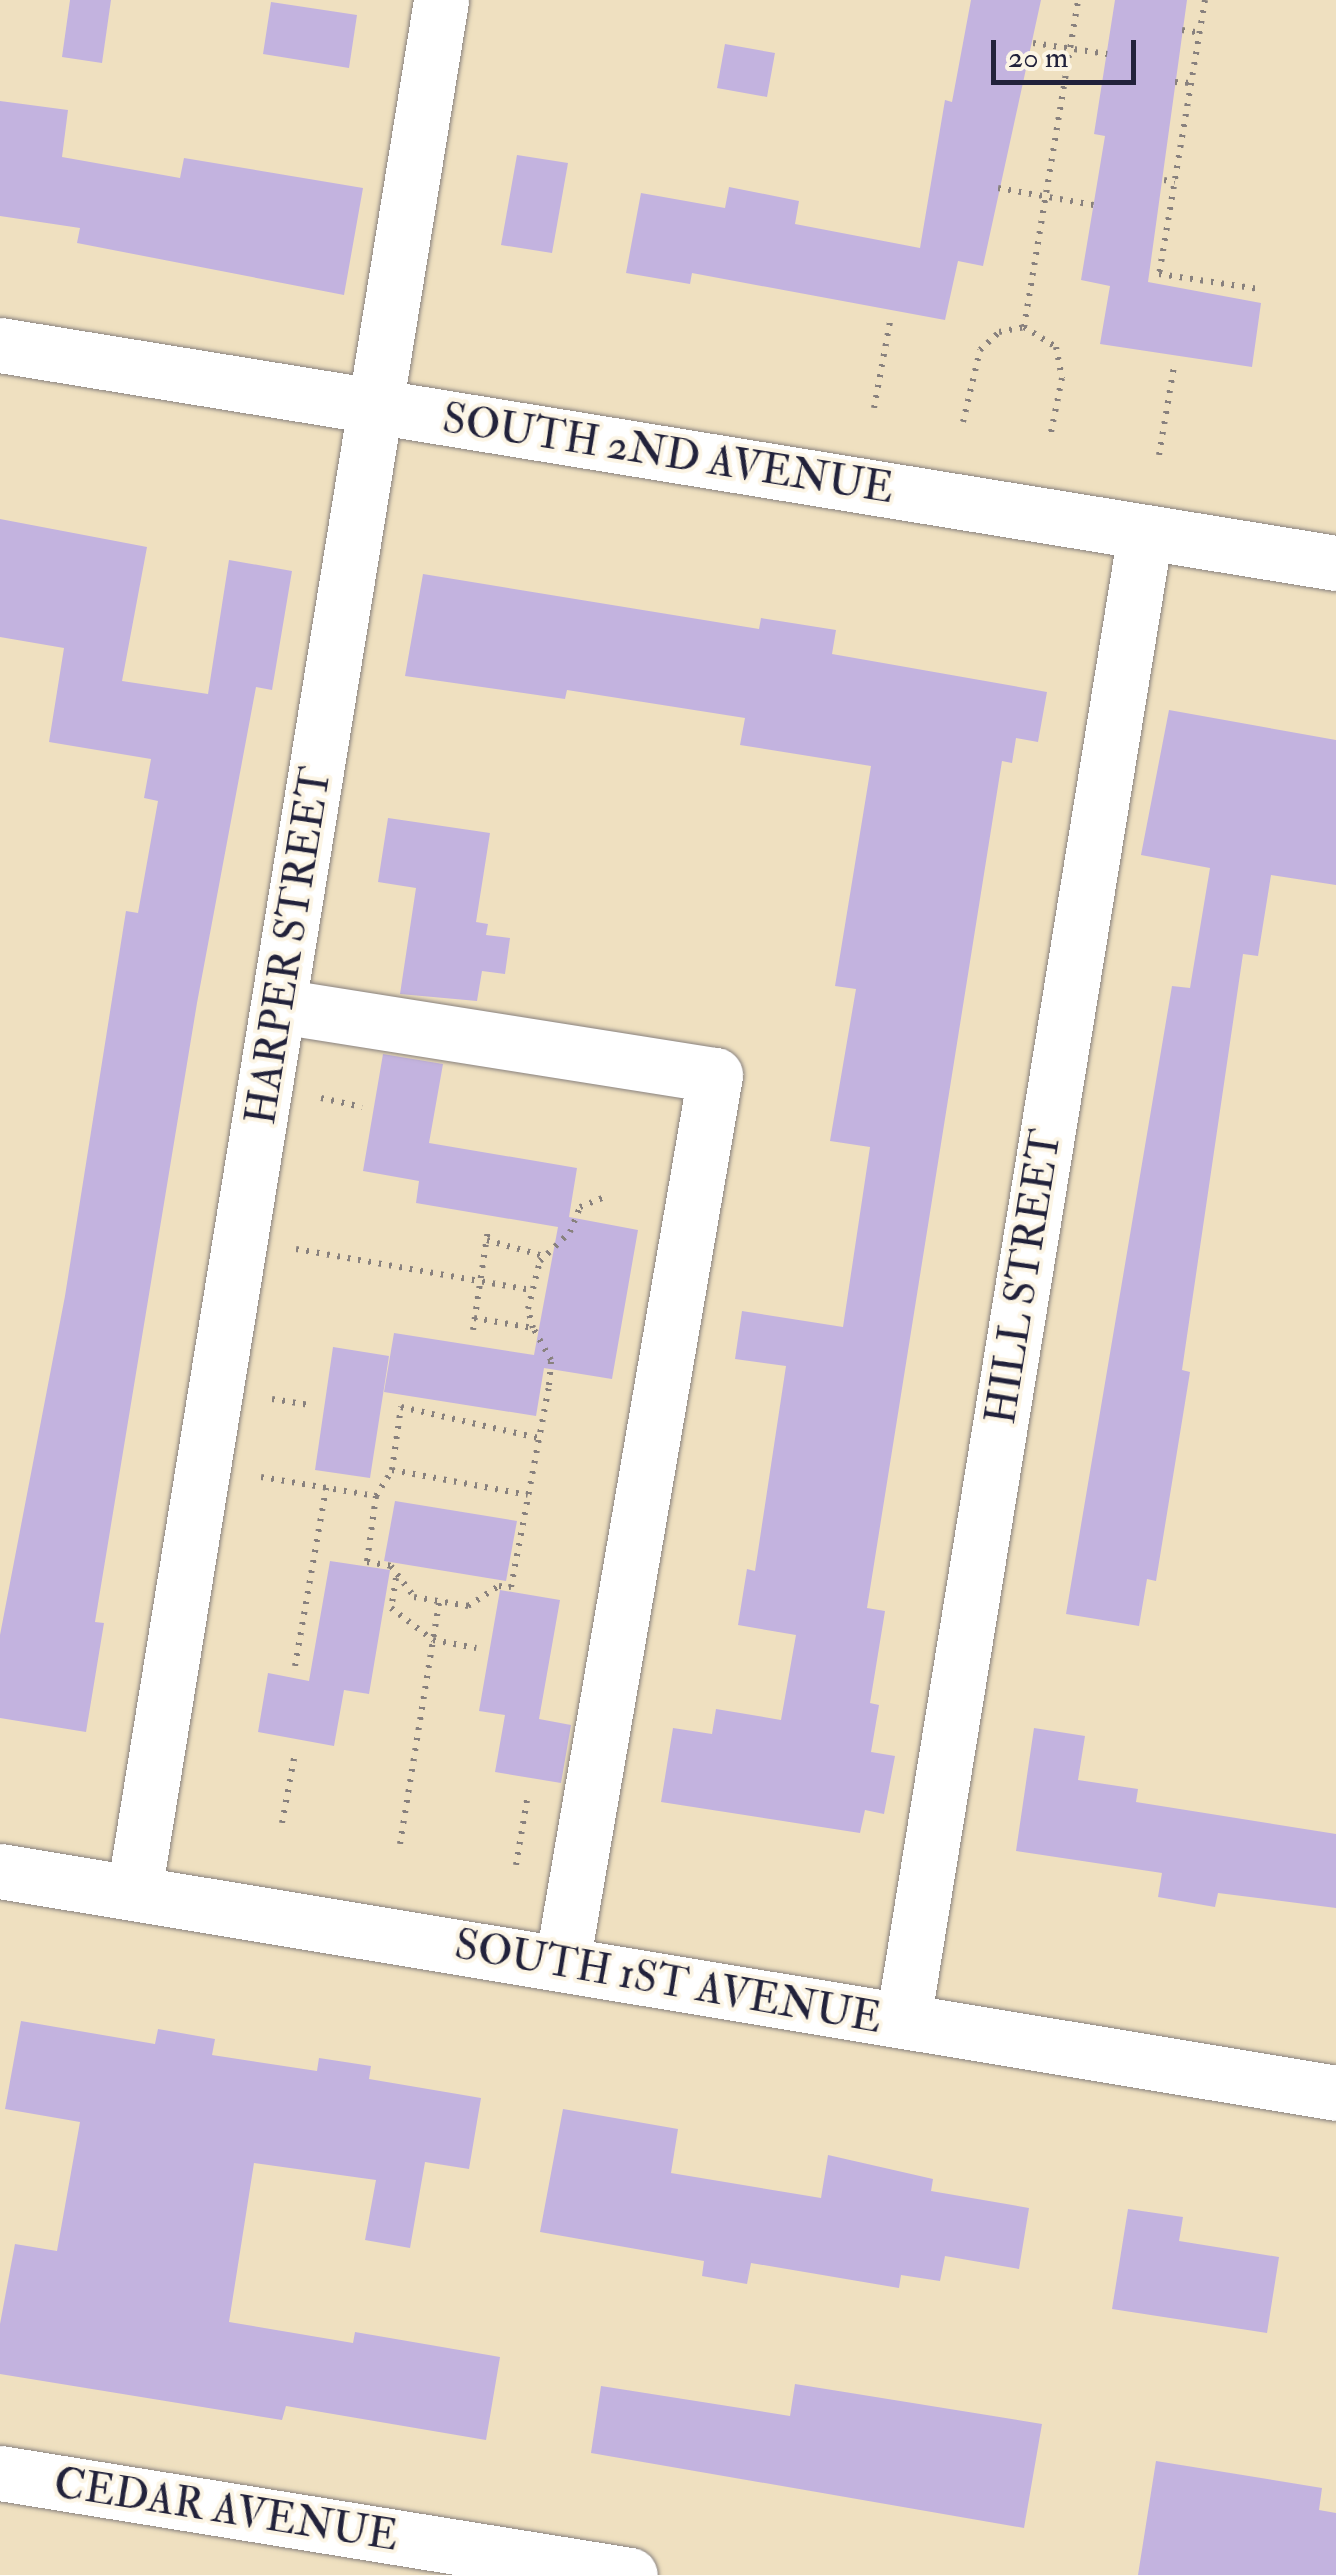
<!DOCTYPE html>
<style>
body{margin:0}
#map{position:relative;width:1336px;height:2575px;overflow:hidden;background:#efe0c0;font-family:"IM FELL Double Pica",serif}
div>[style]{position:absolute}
.building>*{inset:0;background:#c3b3df}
.path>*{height:6px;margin-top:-3px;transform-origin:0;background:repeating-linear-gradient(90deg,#88817e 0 2.5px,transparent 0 10.5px)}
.roads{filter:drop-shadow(0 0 2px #88817e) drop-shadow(0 0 2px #88817e)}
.minor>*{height:55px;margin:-27.5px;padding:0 27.5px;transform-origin:27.5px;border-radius:27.5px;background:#fff}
span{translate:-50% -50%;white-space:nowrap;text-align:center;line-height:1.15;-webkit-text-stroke:8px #fcf5e5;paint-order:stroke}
.street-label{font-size:42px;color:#22223b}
.scale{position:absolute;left:991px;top:40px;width:145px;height:45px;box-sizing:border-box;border:5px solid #22223b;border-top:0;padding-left:12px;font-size:30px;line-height:35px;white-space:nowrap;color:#22223b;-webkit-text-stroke:8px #fcf5e5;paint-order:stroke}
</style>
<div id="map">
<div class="building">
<i style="clip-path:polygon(70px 0,111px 0,102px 63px,62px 57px)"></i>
<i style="clip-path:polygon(971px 0,1041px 0,983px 266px,958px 261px,945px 320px,692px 273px,690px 284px,626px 273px,641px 193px,725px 208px,729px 187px,799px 201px,795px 224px,920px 248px,945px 100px,952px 102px)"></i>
<i style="clip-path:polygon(1115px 0,1187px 0,1148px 282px,1261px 303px,1252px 367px,1100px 344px,1110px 286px,1081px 280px,1105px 136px,1094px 134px)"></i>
<i style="clip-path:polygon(271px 2px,357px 15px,349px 68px,263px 54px)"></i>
<i style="clip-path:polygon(725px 44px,775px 53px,767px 97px,717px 88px)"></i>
<i style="clip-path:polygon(0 101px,68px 110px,62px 157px,180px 178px,184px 158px,363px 188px,344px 295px,77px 243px,80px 228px,0 216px)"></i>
<i style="clip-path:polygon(517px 155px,568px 163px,552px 253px,501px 245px)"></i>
<i style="clip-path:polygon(0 519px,147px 547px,122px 681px,208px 694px,229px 560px,292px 571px,272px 690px,256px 687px,197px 1003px,95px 1622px,104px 1623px,86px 1732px,0 1718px,0 1635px,65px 1296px,126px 911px,138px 913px,158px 801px,144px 798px,151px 759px,49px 742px,64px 648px,0 637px)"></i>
<i style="clip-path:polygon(423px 574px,759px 629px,761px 618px,836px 630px,832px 654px,1047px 692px,1038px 742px,1016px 738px,1012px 763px,1002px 761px,867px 1608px,885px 1611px,870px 1703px,879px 1705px,871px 1752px,895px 1756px,884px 1814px,865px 1810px,860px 1833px,661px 1802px,673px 1728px,712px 1734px,716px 1709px,781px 1720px,796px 1635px,738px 1625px,747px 1569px,755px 1571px,786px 1366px,735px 1359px,742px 1311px,843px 1327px,870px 1147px,830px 1141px,856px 989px,835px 986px,871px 766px,740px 745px,745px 718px,567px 690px,565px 699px,405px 676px)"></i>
<i style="clip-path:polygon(1169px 710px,1336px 740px,1336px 885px,1271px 875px,1258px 956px,1243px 954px,1182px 1370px,1190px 1372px,1156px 1581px,1147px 1579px,1139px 1626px,1066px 1614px,1172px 986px,1190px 988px,1210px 868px,1141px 855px)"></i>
<i style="clip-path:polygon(388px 818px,490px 833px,476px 922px,488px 924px,486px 935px,510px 938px,505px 974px,482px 971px,477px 1001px,400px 994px,416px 888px,378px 882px)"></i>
<i style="clip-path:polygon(383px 1054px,443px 1064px,429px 1143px,577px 1168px,569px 1217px,638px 1230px,612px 1379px,544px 1368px,536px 1416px,384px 1392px,394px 1333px,534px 1355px,558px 1227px,416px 1203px,419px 1181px,363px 1171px)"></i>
<i style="clip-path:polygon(333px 1347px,389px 1356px,370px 1478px,315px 1470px)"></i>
<i style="clip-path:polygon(395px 1501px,517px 1521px,506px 1581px,384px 1561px)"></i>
<i style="clip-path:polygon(330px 1561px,390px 1570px,369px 1694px,344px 1690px,334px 1746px,258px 1732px,268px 1673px,309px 1681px)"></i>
<i style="clip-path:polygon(500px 1590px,560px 1600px,539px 1719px,571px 1725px,561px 1783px,495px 1772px,505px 1715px,479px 1711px)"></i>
<i style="clip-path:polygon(1034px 1728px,1085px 1736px,1078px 1780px,1138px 1789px,1136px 1802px,1336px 1834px,1336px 1908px,1218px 1893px,1215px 1907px,1158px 1897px,1162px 1873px,1016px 1851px)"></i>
<i style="clip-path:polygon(21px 2021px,155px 2044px,158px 2029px,215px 2039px,212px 2055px,317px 2071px,319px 2058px,371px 2066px,369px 2079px,481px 2098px,469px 2169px,425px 2162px,410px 2248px,365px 2240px,376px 2180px,254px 2163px,229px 2322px,353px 2343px,355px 2332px,500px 2357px,486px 2440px,286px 2406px,282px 2420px,0 2374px,0 2324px,15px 2244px,57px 2251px,80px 2122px,5px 2109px)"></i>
<i style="clip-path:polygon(563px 2109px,678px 2129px,671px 2173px,821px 2198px,828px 2155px,933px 2179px,931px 2191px,1029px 2208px,1019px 2269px,945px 2256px,940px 2281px,901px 2275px,899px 2288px,751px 2263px,747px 2284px,702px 2276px,704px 2261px,540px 2232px)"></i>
<i style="clip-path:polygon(1128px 2209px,1183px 2217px,1179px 2241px,1279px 2257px,1267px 2333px,1112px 2309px)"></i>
<i style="clip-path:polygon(795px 2384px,1042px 2424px,1024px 2528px,591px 2453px,601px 2386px,790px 2416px)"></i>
<i style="clip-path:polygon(1156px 2461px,1322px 2488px,1319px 2510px,1336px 2513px,1336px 2575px,1138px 2575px)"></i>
</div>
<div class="path">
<i style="left:1205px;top:0;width:278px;rotate:99.5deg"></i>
<i style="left:1159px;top:274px;width:101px;rotate:8.5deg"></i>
<i style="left:1182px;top:30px;width:18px;rotate:9deg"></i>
<i style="left:1033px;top:43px;width:75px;rotate:8.5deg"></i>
<i style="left:1175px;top:82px;width:16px;rotate:4deg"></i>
<i style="left:1164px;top:180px;width:11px;rotate:10deg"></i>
<i style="left:998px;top:188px;width:97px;rotate:10.1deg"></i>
<i style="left:1024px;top:327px;width:331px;rotate:-80.6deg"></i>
<i style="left:874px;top:408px;width:87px;rotate:-79.5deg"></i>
<i style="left:963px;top:422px;width:74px;rotate:-76.7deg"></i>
<i style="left:980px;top:350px;width:26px;rotate:-43deg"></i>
<i style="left:999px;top:332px;width:25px;rotate:-11deg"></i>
<i style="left:1024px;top:327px;width:38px;rotate:32deg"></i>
<i style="left:1056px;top:347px;width:32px;rotate:79deg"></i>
<i style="left:1062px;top:378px;width:60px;rotate:101.5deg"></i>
<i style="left:1159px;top:455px;width:90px;rotate:-80.4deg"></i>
<i style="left:321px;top:1098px;width:42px;rotate:12.4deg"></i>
<i style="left:487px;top:1240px;width:58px;rotate:15.9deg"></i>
<i style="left:296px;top:1249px;width:240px;rotate:9.9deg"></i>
<i style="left:474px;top:1318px;width:60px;rotate:9.6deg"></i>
<i style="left:533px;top:1328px;width:20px;rotate:-105deg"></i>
<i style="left:528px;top:1309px;width:49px;rotate:-76deg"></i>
<i style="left:540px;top:1261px;width:42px;rotate:-44deg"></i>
<i style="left:570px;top:1232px;width:27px;rotate:-68deg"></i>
<i style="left:580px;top:1207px;width:24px;rotate:-22deg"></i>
<i style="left:473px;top:1330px;width:101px;rotate:-81.5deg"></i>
<i style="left:272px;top:1399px;width:38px;rotate:9deg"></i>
<i style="left:392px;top:1470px;width:138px;rotate:10.4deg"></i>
<i style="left:261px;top:1477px;width:117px;rotate:9.4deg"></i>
<i style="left:376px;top:1496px;width:67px;rotate:97.8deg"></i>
<i style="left:367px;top:1562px;width:24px;rotate:9deg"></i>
<i style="left:391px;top:1566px;width:39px;rotate:53deg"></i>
<i style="left:414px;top:1597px;width:55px;rotate:9.5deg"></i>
<i style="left:468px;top:1606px;width:37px;rotate:-33deg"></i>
<i style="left:499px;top:1586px;width:12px;rotate:5deg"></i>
<i style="left:511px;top:1587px;width:206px;rotate:-79.3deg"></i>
<i style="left:549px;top:1385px;width:25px;rotate:-85deg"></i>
<i style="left:551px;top:1360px;width:37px;rotate:-119deg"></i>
<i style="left:376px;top:1496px;width:31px;rotate:-58deg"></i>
<i style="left:392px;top:1470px;width:64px;rotate:-81.9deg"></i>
<i style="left:401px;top:1407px;width:141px;rotate:12.7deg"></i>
<i style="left:396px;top:1578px;width:30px;rotate:99deg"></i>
<i style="left:391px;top:1608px;width:53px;rotate:37.3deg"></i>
<i style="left:433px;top:1640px;width:44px;rotate:10.5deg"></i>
<i style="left:295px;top:1666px;width:181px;rotate:-80.1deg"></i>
<i style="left:282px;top:1823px;width:66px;rotate:-79.5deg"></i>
<i style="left:400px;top:1844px;width:245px;rotate:-80.8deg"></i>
<i style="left:516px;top:1865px;width:66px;rotate:-80.4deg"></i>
</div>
<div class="roads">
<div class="minor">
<i style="left:0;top:345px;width:1354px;rotate:9.27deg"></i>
<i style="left:279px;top:1006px;width:441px;rotate:9deg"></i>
<i style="left:715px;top:1075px;width:902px;rotate:99.77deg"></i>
<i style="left:0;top:1871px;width:1354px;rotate:9.43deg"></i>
<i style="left:134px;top:1892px;width:1917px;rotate:-80.78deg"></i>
<i style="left:903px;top:2021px;width:1508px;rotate:-80.76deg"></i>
<i style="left:0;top:2473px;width:638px;rotate:9.2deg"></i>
</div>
</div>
<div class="street-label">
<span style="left:668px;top:454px;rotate:9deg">SOUTH 2ND AVENUE</span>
<span style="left:289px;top:946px;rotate:-81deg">HARPER STREET</span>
<span style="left:1024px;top:1277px;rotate:-81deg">HILL STREET</span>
<span style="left:668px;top:1982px;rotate:10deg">SOUTH 1ST AVENUE</span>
<span style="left:226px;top:2510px;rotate:9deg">CEDAR AVENUE</span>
</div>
<div class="scale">20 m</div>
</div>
